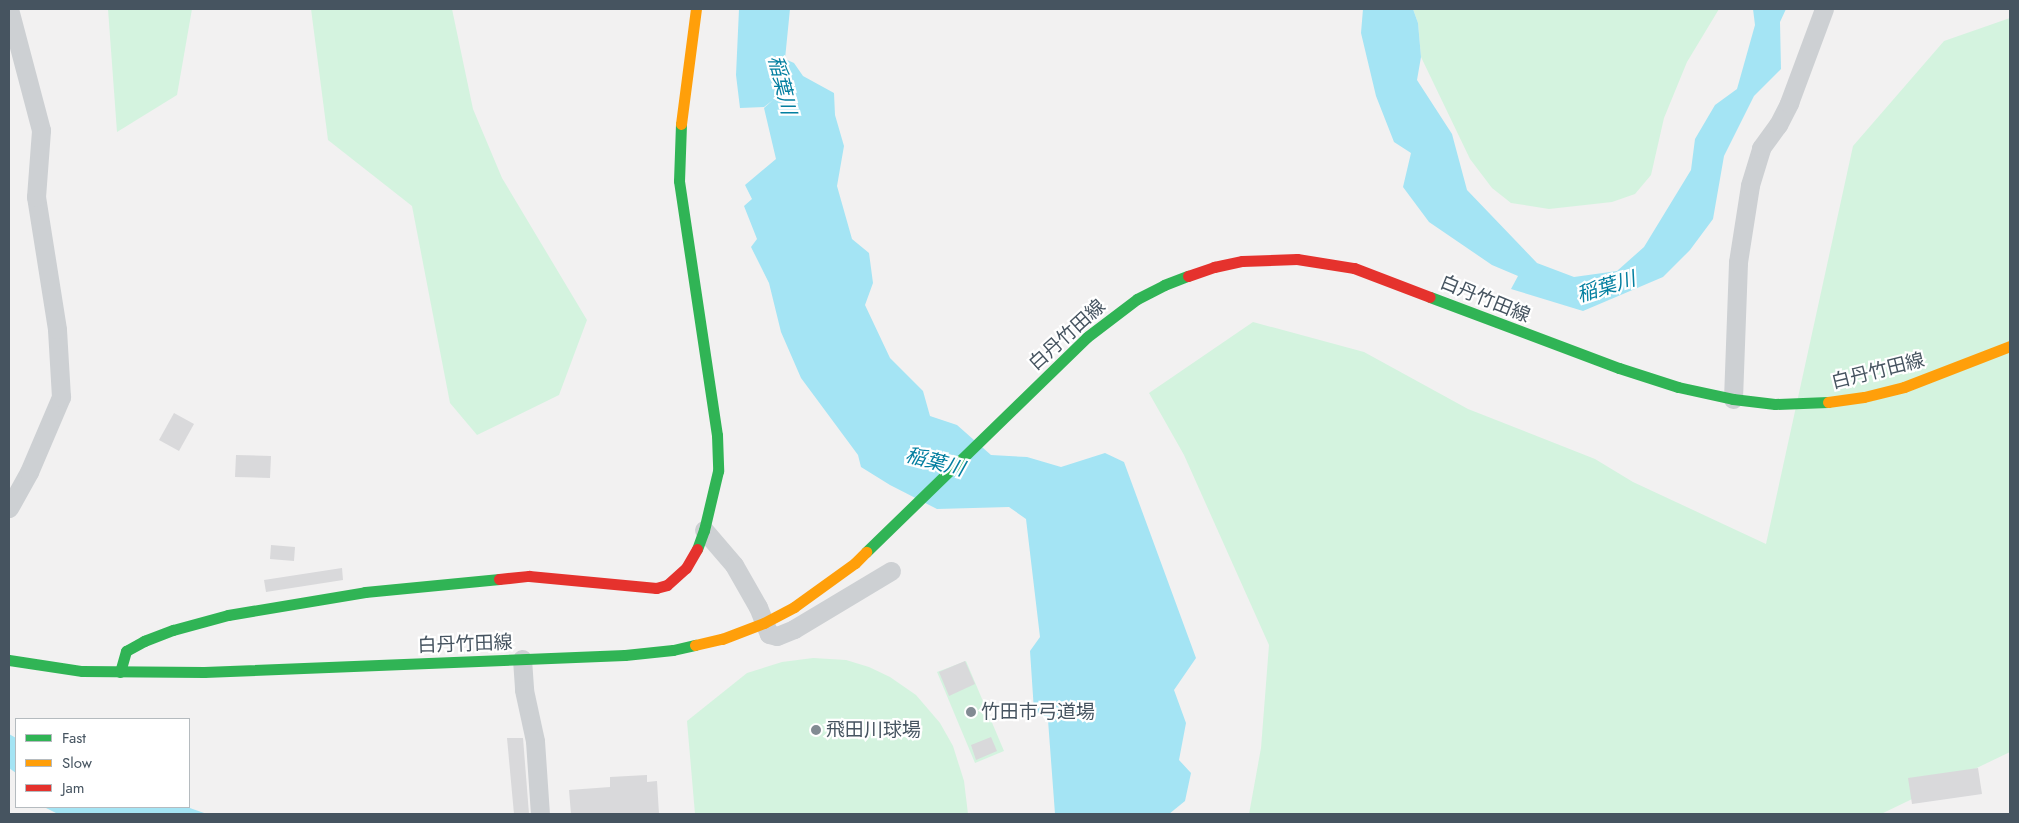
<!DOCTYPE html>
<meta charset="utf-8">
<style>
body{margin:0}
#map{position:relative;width:2019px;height:823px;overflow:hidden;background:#f2f1f1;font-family:Jost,"Noto Sans JP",sans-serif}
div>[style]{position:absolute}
.green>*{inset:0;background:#d4f3df}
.water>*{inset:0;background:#a4e4f4}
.building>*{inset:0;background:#d9d9db}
.street>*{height:19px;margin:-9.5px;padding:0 9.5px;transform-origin:9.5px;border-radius:9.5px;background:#cdd0d3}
.fast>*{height:11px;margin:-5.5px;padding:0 5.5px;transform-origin:5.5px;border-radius:5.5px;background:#30b455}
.slow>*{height:11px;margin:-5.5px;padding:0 5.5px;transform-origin:5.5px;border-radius:5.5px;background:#ff9f0a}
.jam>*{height:11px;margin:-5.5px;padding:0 5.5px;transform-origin:5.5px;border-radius:5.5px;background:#e5322d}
.dots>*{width:14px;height:14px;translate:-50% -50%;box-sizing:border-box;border:2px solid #fff;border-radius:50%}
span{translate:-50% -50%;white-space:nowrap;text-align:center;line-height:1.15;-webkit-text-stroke:4.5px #fff;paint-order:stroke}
.street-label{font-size:19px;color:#465460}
.poi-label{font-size:19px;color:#465460}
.left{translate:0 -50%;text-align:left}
.water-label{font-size:20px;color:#037fa0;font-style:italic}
.frame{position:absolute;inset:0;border:10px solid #465460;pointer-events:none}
.legend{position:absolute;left:15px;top:718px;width:175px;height:90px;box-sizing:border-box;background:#fff;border:1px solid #b5bbbf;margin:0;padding:6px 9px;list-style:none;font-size:15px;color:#465460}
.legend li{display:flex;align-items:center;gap:10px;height:25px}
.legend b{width:25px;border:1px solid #b5bbbf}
</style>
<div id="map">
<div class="green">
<i style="clip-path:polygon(108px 9px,192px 9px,177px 95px,117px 132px)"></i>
<i style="clip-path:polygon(311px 9px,452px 9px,473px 109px,502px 178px,587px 320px,559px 395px,477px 435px,450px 403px,412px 206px,328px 140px)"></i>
<i style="clip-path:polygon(1413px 9px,1719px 9px,1687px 62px,1664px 118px,1651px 175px,1635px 194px,1612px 202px,1549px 209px,1511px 203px,1492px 188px,1470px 159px,1421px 57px,1418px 23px)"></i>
<i style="clip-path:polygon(2010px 18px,2010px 752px,1881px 814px,1249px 814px,1261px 748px,1269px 645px,1184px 455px,1149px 393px,1253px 322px,1364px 352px,1468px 409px,1595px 459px,1633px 482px,1766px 544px,1853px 146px,1944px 41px)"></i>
<i style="clip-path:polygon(813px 658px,846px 660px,869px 667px,890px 677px,916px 695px,940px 723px,953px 746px,964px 781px,968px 814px,695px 814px,687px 721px,747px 673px,782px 662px)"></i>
<i style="clip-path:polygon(966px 661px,1004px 751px,975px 763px,937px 672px)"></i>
</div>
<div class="water">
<i style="clip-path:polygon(739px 9px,790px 9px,785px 59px,794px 63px,803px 76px,834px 93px,835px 115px,844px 146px,837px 186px,852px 239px,869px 253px,873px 283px,865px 305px,890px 358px,923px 391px,930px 416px,957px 425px,991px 455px,1027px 457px,1061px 467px,1105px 453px,1124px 462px,1196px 658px,1174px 690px,1186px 723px,1179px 760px,1191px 773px,1185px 801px,1169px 814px,1055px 814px,1048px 720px,1034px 711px,1030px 651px,1040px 637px,1026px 519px,1009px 507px,937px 509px,890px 485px,861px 467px,858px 455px,801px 378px,781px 332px,769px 283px,751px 247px,757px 239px,744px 206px,752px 199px,745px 185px,776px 159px,764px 108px,773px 100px,764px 107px,740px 108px,736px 75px)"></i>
<i style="clip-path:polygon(1363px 9px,1413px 9px,1418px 23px,1421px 57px,1417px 80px,1452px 134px,1467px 190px,1537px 263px,1574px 277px,1617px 271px,1644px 247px,1691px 170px,1695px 139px,1715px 105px,1737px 89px,1755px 25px,1753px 9px,1786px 9px,1780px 22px,1781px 69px,1754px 96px,1724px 156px,1713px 219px,1690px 250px,1663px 277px,1583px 311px,1511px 289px,1518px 276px,1492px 265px,1429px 222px,1403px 187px,1411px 153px,1394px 142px,1376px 96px,1361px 33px)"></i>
<i style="clip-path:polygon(9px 734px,16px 738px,16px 773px,9px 768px)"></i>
<i style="clip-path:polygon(44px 807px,187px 807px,207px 814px,58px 814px)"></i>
</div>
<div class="building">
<i style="clip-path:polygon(174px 413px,194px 424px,179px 451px,159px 440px)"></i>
<i style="clip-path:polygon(236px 455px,271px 456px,270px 478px,235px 477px)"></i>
<i style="clip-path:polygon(271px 545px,295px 547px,294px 561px,270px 559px)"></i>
<i style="clip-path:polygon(342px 568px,343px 580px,266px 592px,264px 580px)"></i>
<i style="clip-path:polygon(965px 661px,975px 684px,949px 696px,939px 672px)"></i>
<i style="clip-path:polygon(991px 737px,997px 751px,976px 760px,971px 745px)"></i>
<i style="clip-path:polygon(507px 738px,523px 738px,529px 814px,514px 814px)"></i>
<i style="clip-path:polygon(1978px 768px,1982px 794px,1912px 804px,1908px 778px)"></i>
<i style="clip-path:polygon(647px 775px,647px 782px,657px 781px,659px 814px,571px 814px,569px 790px,610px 787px,610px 777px)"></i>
</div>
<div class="street">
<i style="left:1733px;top:399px;width:137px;rotate:-87.9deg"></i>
<i style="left:1738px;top:262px;width:78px;rotate:-81.1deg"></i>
<i style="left:1750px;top:185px;width:39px;rotate:-73deg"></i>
<i style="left:1761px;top:148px;width:29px;rotate:-54deg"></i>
<i style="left:1778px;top:125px;width:25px;rotate:-63deg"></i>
<i style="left:1789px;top:103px;width:100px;rotate:-69.6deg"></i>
<i style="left:9px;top:508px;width:41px;rotate:-60.9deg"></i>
<i style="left:29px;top:472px;width:82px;rotate:-66.9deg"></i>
<i style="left:61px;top:397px;width:68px;rotate:-93.4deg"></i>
<i style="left:57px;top:329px;width:134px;rotate:-99deg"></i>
<i style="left:36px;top:197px;width:67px;rotate:-85.7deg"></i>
<i style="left:41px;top:130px;width:125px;rotate:-104.8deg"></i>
<i style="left:704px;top:530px;width:46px;rotate:49.4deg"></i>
<i style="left:734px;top:565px;width:48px;rotate:60.3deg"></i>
<i style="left:758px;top:607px;width:29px;rotate:68deg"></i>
<i style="left:769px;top:634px;width:8px;rotate:14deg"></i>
<i style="left:777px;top:636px;width:18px;rotate:-22deg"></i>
<i style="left:794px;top:629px;width:113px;rotate:-30.9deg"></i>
<i style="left:522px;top:659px;width:31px;rotate:86deg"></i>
<i style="left:524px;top:690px;width:52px;rotate:77.8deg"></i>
<i style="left:535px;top:741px;width:73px;rotate:86.1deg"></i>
</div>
<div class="fast">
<i style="left:681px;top:124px;width:57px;rotate:92deg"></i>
<i style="left:679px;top:181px;width:257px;rotate:81.5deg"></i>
<i style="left:717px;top:435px;width:36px;rotate:88deg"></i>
<i style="left:718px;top:471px;width:61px;rotate:103.3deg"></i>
<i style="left:704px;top:530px;width:20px;rotate:110deg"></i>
<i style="left:1430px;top:297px;width:202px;rotate:20.6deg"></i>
<i style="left:1619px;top:368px;width:62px;rotate:17.9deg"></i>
<i style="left:1678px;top:387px;width:56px;rotate:12.3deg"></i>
<i style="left:1733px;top:399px;width:42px;rotate:6.8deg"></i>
<i style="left:1775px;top:404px;width:53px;rotate:-2.2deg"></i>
<i style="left:866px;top:552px;width:308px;rotate:-44.2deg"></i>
<i style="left:1087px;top:337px;width:63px;rotate:-37.2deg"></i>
<i style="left:1137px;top:299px;width:30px;rotate:-27deg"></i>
<i style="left:1164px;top:285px;width:26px;rotate:-21deg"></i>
<i style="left:9px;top:660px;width:74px;rotate:8.6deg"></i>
<i style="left:82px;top:671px;width:122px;rotate:0.5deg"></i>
<i style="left:204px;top:672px;width:421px;rotate:-2.3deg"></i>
<i style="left:625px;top:655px;width:48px;rotate:-5.9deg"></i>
<i style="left:673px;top:650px;width:23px;rotate:-13deg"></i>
<i style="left:120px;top:672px;width:22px;rotate:-74deg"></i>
<i style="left:126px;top:651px;width:21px;rotate:-29deg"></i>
<i style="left:144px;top:641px;width:31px;rotate:-21deg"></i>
<i style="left:173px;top:630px;width:57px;rotate:-15.3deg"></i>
<i style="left:228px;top:615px;width:139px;rotate:-9.5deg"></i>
<i style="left:365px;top:592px;width:135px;rotate:-5.5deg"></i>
</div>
<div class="slow">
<i style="left:681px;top:124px;width:116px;rotate:-82.6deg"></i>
<i style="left:1828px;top:402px;width:36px;rotate:-8deg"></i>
<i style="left:1864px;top:397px;width:41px;rotate:-14deg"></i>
<i style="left:1904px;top:387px;width:114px;rotate:-21.1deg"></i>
<i style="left:695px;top:645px;width:28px;rotate:-13deg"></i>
<i style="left:722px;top:639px;width:45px;rotate:-20.9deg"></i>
<i style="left:764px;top:623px;width:34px;rotate:-28deg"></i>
<i style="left:794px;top:607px;width:75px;rotate:-35.8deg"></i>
<i style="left:855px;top:563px;width:16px;rotate:-45deg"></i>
</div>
<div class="jam">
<i style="left:1188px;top:276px;width:28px;rotate:-19deg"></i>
<i style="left:1214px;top:267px;width:29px;rotate:-12deg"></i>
<i style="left:1242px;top:261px;width:55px;rotate:-2.1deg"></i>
<i style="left:1297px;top:259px;width:58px;rotate:9deg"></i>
<i style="left:1354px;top:268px;width:81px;rotate:20.9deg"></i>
<i style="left:499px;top:579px;width:30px;rotate:-6deg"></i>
<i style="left:529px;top:576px;width:128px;rotate:5.4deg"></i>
<i style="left:656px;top:588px;width:11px;rotate:-15deg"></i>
<i style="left:667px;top:585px;width:25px;rotate:-42deg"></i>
<i style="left:686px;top:568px;width:22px;rotate:-60deg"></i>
</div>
<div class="dots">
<i style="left:971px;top:712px;background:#828b93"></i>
<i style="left:816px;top:730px;background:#828b93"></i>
</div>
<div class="street-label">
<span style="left:1485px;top:299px;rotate:22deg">白丹竹田線</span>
<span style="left:1067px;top:335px;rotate:-42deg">白丹竹田線</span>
<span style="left:1878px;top:371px;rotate:-14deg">白丹竹田線</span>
<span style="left:465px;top:644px;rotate:-2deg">白丹竹田線</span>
</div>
<div class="poi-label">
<span class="left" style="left:981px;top:712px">竹田市弓道場</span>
<span class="left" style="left:826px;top:730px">飛田川球場</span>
</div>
<div class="water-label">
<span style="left:782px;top:85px;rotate:76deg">稲葉川</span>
<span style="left:1606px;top:287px;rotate:-17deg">稲葉川</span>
<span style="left:935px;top:462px;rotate:15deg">稲葉川</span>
</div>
<div class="frame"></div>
<ul class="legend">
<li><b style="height:6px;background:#30b455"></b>Fast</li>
<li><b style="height:6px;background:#ff9f0a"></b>Slow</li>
<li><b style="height:6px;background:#e5322d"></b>Jam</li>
</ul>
</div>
